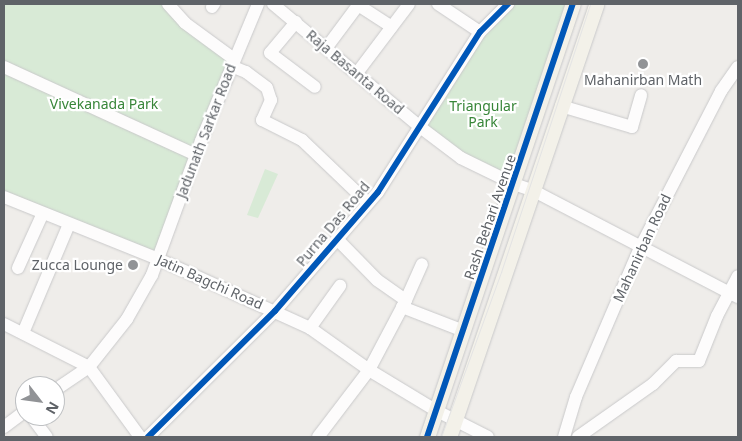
<!DOCTYPE html>
<style>
body{margin:0}
#map{position:relative;width:742px;height:441px;overflow:hidden;background:#efedea;font-family:"Noto Sans",sans-serif}
div>[style]{position:absolute}
.green>*{inset:0;background:#d8ead6}
.roads{filter:drop-shadow(0 0 1px #c9c9ca) drop-shadow(0 0 1px #c9c9ca)}
.minor>*{height:12px;margin:-6px;padding:0 6px;transform-origin:6px;border-radius:6px;background:#fdfcfc}
.major>*{height:15px;margin:-7.5px;padding:0 7.5px;transform-origin:7.5px;border-radius:7.5px;background:#f3f1e9}
.tram>*{height:1px;margin:-0.5px;padding:0 0.5px;transform-origin:0.5px;border-radius:0.5px;background:#e4e4e4}
.cycleway>*{height:6px;margin:-3px;padding:0 3px;transform-origin:3px;border-radius:3px;background:#0057b8}
.dots>*{width:14px;height:14px;translate:-50% -50%;box-sizing:border-box;border:2px solid #fff;border-radius:50%}
span{translate:-50% -50%;white-space:nowrap;text-align:center;line-height:1.15;-webkit-text-stroke:4.5px #fff;paint-order:stroke}
.street-label{font-size:14px;color:#5f6368}
.poi-label{font-size:14px;color:#5f6368}
.right{translate:-100% -50%;text-align:right}
.park-label{font-size:14px;color:#388639}
.frame{position:absolute;inset:0;border:5px solid #5f6368;pointer-events:none}
.north{position:absolute;left:15px;top:376px;width:50px;height:50px;box-sizing:border-box;background:#fff;border:1px solid #bfc1c3;border-radius:50%;rotate:120deg;font-size:14px;font-weight:700;line-height:20px;text-align:center;color:#5f6368}
.north::after{content:'';display:block;margin:auto;width:18px;height:22px;background:#919396;clip-path:polygon(50% 0,100% 100%,50% 72%,0 100%)}
</style>
<div id="map">
<div class="green">
<i style="clip-path:polygon(4px 4px,167px 4px,228px 60px,153px 256px,4px 194px)"></i>
<i style="clip-path:polygon(512px 4px,567px 4px,506px 186px,423px 127px,482px 34px)"></i>
<i style="clip-path:polygon(265px 169px,278px 174px,258px 218px,247px 215px)"></i>
</div>
<div class="roads">
<div class="minor">
<i style="left:168px;top:4px;width:25px;rotate:48deg"></i>
<i style="left:185px;top:23px;width:61px;rotate:36.3deg"></i>
<i style="left:273px;top:4px;width:192px;rotate:39.9deg"></i>
<i style="left:420px;top:127px;width:51px;rotate:37.1deg"></i>
<i style="left:461px;top:158px;width:59px;rotate:26.1deg"></i>
<i style="left:514px;top:184px;width:21px;rotate:19deg"></i>
<i style="left:534px;top:191px;width:230px;rotate:27.5deg"></i>
<i style="left:438px;top:4px;width:50px;rotate:33.7deg"></i>
<i style="left:358px;top:5px;width:40px;rotate:32.9deg"></i>
<i style="left:212px;top:7px;width:4px;rotate:-56deg"></i>
<i style="left:296px;top:22px;width:40px;rotate:130deg"></i>
<i style="left:270px;top:53px;width:56px;rotate:37.1deg"></i>
<i style="left:327px;top:47px;width:54px;rotate:-53.3deg"></i>
<i style="left:231px;top:66px;width:16px;rotate:22deg"></i>
<i style="left:246px;top:72px;width:26px;rotate:37deg"></i>
<i style="left:267px;top:88px;width:13px;rotate:72deg"></i>
<i style="left:271px;top:100px;width:22px;rotate:114deg"></i>
<i style="left:262px;top:120px;width:45px;rotate:26.6deg"></i>
<i style="left:302px;top:140px;width:91px;rotate:43.7deg"></i>
<i style="left:4px;top:67px;width:211px;rotate:24.6deg"></i>
<i style="left:357px;top:73px;width:86px;rotate:-53deg"></i>
<i style="left:561px;top:106px;width:74px;rotate:16.5deg"></i>
<i style="left:632px;top:127px;width:33px;rotate:-74deg"></i>
<i style="left:4px;top:197px;width:166px;rotate:21.9deg"></i>
<i style="left:158px;top:259px;width:167px;rotate:24.4deg"></i>
<i style="left:310px;top:328px;width:72px;rotate:35.4deg"></i>
<i style="left:369px;top:370px;width:79px;rotate:31.1deg"></i>
<i style="left:437px;top:411px;width:57px;rotate:27deg"></i>
<i style="left:337px;top:239px;width:57px;rotate:45.7deg"></i>
<i style="left:377px;top:280px;width:35px;rotate:35deg"></i>
<i style="left:18px;top:268px;width:60px;rotate:-65.6deg"></i>
<i style="left:402px;top:307px;width:66px;rotate:21.2deg"></i>
<i style="left:4px;top:324px;width:95px;rotate:26.8deg"></i>
<i style="left:89px;top:367px;width:87px;rotate:53.9deg"></i>
<i style="left:310px;top:328px;width:52px;rotate:-54.5deg"></i>
<i style="left:23px;top:333px;width:118px;rotate:-67.1deg"></i>
<i style="left:55px;top:390px;width:41px;rotate:-34.1deg"></i>
<i style="left:89px;top:367px;width:61px;rotate:-51.6deg"></i>
<i style="left:127px;top:319px;width:51px;rotate:-60.4deg"></i>
<i style="left:152px;top:275px;width:143px;rotate:-69.9deg"></i>
<i style="left:201px;top:141px;width:148px;rotate:-67.4deg"></i>
<i style="left:31px;top:416px;width:26px;rotate:53deg"></i>
<i style="left:4px;top:427px;width:26px;rotate:-37deg"></i>
<i style="left:148px;top:437px;width:179px;rotate:-44.8deg"></i>
<i style="left:275px;top:311px;width:157px;rotate:-49.1deg"></i>
<i style="left:378px;top:192px;width:190px;rotate:-57.5deg"></i>
<i style="left:480px;top:32px;width:40px;rotate:-45deg"></i>
<i style="left:318px;top:437px;width:84px;rotate:-52.7deg"></i>
<i style="left:369px;top:370px;width:79px;rotate:-62.1deg"></i>
<i style="left:406px;top:300px;width:39px;rotate:-66deg"></i>
<i style="left:564px;top:437px;width:42px;rotate:-73.3deg"></i>
<i style="left:576px;top:397px;width:162px;rotate:-66.8deg"></i>
<i style="left:640px;top:248px;width:177px;rotate:-62.7deg"></i>
<i style="left:721px;top:91px;width:29px;rotate:-55deg"></i>
<i style="left:578px;top:437px;width:92px;rotate:-35.2deg"></i>
<i style="left:653px;top:384px;width:33px;rotate:-45deg"></i>
<i style="left:676px;top:361px;width:23px"></i>
<i style="left:699px;top:361px;width:48px;rotate:-68.2deg"></i>
<i style="left:717px;top:316px;width:45px;rotate:-62.3deg"></i>
</div>
<div class="major">
<i style="left:427px;top:437px;width:457px;rotate:-71.4deg"></i>
<i style="left:449px;top:437px;width:457px;rotate:-71.2deg"></i>
</div>
</div>
<div class="tram">
<i style="left:441px;top:437px;width:176px;rotate:-70deg"></i>
<i style="left:501px;top:272px;width:282px;rotate:-71.6deg"></i>
</div>
<div class="cycleway">
<i style="left:148px;top:437px;width:179px;rotate:-44.8deg"></i>
<i style="left:275px;top:311px;width:157px;rotate:-49.1deg"></i>
<i style="left:378px;top:192px;width:190px;rotate:-57.5deg"></i>
<i style="left:480px;top:32px;width:40px;rotate:-45deg"></i>
<i style="left:427px;top:437px;width:457px;rotate:-71.4deg"></i>
</div>
<div class="dots">
<i style="left:643px;top:64px;background:#919396"></i>
<i style="left:133px;top:265px;background:#919396"></i>
</div>
<div class="street-label">
<span style="left:355px;top:72px;rotate:40deg">Raja Basanta Road</span>
<span style="left:206px;top:131px;rotate:-69deg">Jadunath Sarkar Road</span>
<span style="left:490px;top:217px;rotate:-71deg">Rash Behari Avenue</span>
<span style="left:333px;top:224px;rotate:-50deg">Purna Das Road</span>
<span style="left:642px;top:248px;rotate:-65deg">Mahanirban Road</span>
<span style="left:210px;top:282px;rotate:24deg">Jatin Bagchi Road</span>
</div>
<div class="poi-label">
<span style="left:643px;top:80px">Mahanirban Math</span>
<span class="right" style="left:123px;top:265px">Zucca Lounge</span>
</div>
<div class="park-label">
<span style="left:104px;top:104px">Vivekanada Park</span>
<span style="left:483px;top:114px">Triangular<br>Park</span>
</div>
<div class="frame"></div>
<div class="north">N</div>
</div>
